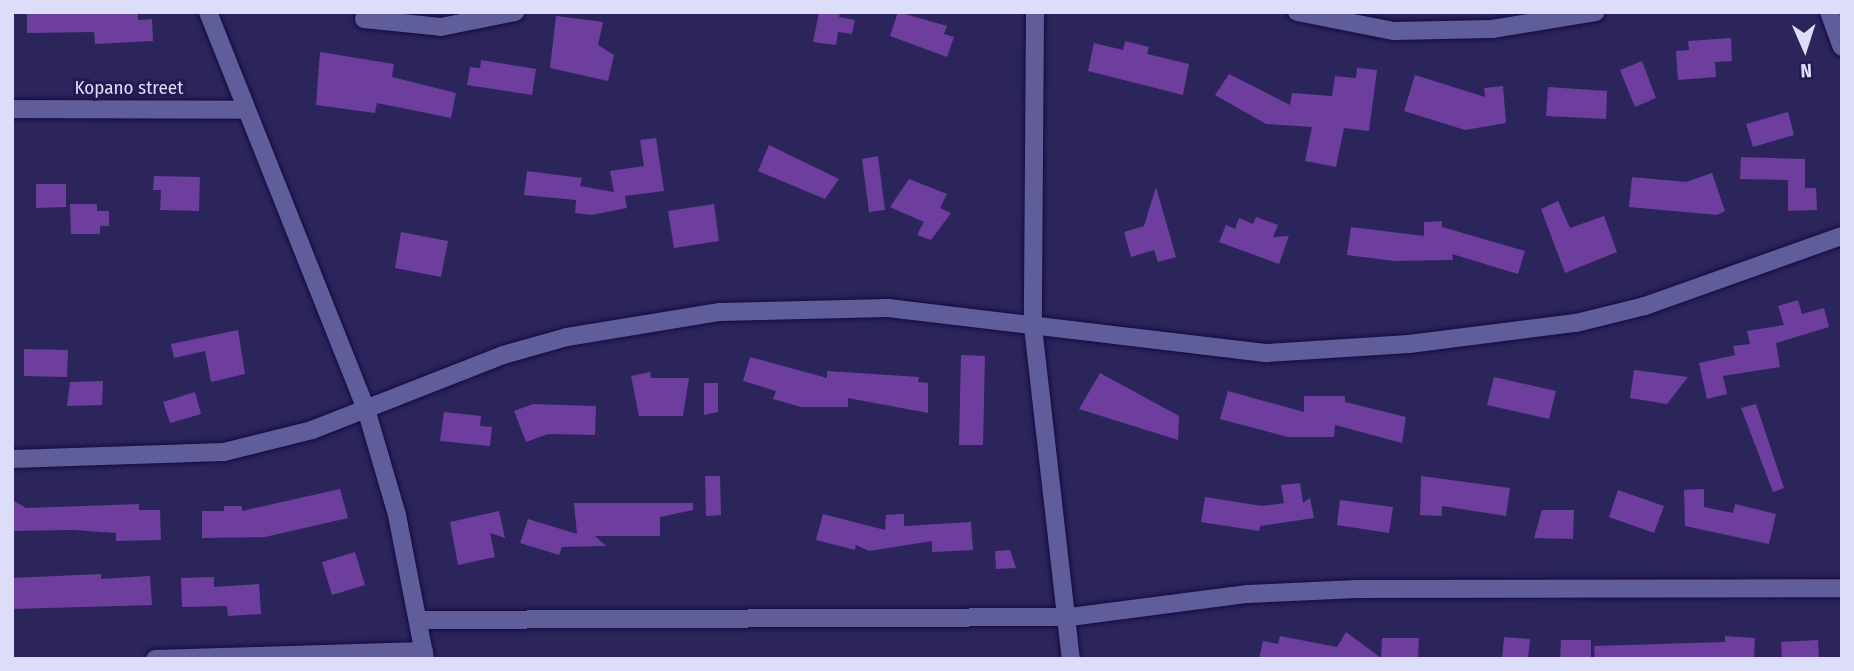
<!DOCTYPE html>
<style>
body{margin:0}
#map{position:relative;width:1854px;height:671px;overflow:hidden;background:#2b255c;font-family:"Fira Sans Condensed",sans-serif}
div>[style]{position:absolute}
.building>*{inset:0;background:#6d3e9d}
.roads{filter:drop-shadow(0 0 2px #150a40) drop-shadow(0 0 2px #150a40)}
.minor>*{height:18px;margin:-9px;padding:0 9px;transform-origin:9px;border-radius:9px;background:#5f5d9a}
span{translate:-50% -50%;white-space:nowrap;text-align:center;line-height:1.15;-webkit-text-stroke:6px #221a51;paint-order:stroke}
.street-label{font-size:19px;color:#dcddf9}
.frame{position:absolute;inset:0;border:14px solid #dcddf9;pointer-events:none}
.north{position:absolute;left:1770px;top:14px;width:70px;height:70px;-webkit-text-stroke:5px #221a51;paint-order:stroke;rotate:177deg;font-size:19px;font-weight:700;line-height:28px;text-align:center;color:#dcddf9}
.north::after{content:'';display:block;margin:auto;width:24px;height:32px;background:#dcddf9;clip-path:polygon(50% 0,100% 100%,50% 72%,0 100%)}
</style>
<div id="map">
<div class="building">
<i style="clip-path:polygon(27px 12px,138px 12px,138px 20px,152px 19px,153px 41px,95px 44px,94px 32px,27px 33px)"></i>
<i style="clip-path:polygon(819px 12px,840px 12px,839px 17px,855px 20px,852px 34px,838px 32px,836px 45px,813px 42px)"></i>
<i style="clip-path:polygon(898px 12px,947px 26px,944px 34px,954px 37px,947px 57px,890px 36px)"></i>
<i style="clip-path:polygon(556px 16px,603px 22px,598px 45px,614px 55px,608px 81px,550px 68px)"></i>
<i style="clip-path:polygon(1731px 38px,1732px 61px,1715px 62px,1716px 77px,1678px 80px,1676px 51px,1689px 50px,1688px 41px)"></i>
<i style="clip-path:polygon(1125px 41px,1149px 47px,1147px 54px,1189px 64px,1183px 95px,1088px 71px,1094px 43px,1123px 50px)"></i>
<i style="clip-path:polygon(320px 52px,394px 64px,392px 77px,456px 93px,451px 118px,377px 103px,375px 113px,316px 105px)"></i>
<i style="clip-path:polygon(481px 60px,536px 69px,532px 95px,467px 85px,470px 67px,480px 68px)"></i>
<i style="clip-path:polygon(1642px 61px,1656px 98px,1635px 107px,1620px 70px)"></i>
<i style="clip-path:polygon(1357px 68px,1377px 70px,1369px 131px,1344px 128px,1336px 167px,1305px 161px,1312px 127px,1266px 124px,1215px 95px,1229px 74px,1290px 105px,1292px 93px,1332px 96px,1335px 76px,1356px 78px)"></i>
<i style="clip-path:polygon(1415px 75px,1485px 97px,1484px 88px,1503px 86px,1506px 123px,1465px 130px,1404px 111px)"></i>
<i style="clip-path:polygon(1548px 87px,1607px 91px,1606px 119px,1546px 116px)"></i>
<i style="clip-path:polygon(1788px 112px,1794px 135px,1753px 147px,1746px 124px)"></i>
<i style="clip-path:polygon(656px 138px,664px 191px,625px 196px,627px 208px,591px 215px,575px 213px,576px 200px,524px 195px,527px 171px,582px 178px,580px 186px,614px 192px,610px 171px,644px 166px,640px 140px)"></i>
<i style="clip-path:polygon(769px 145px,839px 179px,825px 199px,758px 171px)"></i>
<i style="clip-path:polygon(878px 156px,885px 210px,869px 212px,862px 159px)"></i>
<i style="clip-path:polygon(1741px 157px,1805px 159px,1805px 188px,1816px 188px,1817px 210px,1788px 211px,1788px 180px,1740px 179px)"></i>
<i style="clip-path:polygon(1712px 173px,1725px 211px,1717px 215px,1629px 207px,1632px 177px,1686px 182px)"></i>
<i style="clip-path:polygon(154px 176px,200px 177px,199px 211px,160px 210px,161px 190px,153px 190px)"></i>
<i style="clip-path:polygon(909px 179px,947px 194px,940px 208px,951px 213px,931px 240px,917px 235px,924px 222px,890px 207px)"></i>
<i style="clip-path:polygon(36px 184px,66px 184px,66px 207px,36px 208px)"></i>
<i style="clip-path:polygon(1156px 187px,1176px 257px,1158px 262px,1154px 250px,1131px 257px,1124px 232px,1144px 226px)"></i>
<i style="clip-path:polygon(1558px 201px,1570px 228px,1604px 216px,1617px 252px,1565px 273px,1541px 209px)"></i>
<i style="clip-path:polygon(70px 204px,97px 204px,97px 211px,109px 211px,109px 226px,100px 226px,100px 234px,71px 234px)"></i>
<i style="clip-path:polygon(714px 204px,719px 241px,674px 248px,668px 211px)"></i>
<i style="clip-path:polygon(1256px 217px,1278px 225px,1273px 237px,1289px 236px,1279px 264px,1219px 242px,1226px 225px,1235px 229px,1239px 218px,1253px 224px)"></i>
<i style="clip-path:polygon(1442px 221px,1442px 227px,1525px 251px,1518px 274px,1452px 254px,1453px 260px,1394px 261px,1347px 255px,1351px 227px,1424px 236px,1424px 222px)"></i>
<i style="clip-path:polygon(401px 232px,448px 241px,441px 277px,395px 268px)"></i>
<i style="clip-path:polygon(1798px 300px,1802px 314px,1824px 308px,1829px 327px,1776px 343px,1780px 367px,1723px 376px,1727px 394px,1707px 399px,1699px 363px,1735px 355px,1733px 346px,1750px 344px,1747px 331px,1784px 325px,1778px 306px)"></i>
<i style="clip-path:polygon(238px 330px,245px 374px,211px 382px,205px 351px,174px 358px,171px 344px)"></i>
<i style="clip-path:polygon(24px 349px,68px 350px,67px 377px,24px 376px)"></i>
<i style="clip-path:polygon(961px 355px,985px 356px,983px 445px,959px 445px)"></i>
<i style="clip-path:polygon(750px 357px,827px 378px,827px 371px,919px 377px,918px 382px,928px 383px,928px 413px,848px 398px,848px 407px,801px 407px,773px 399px,776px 391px,743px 381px)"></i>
<i style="clip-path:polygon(1634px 370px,1688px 377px,1667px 404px,1630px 398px)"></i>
<i style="clip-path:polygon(650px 372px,651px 378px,689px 378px,683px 416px,639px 416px,631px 376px)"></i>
<i style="clip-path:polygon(1100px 373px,1179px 416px,1178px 440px,1079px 409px)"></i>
<i style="clip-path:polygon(1494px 377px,1556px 391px,1549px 419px,1487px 405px)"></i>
<i style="clip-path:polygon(103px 381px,102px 405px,67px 406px,70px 382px)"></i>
<i style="clip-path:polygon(704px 383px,718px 383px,718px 412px,704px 415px)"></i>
<i style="clip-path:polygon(1228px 391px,1304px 412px,1304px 396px,1345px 396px,1345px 402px,1406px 417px,1402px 443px,1335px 425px,1334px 437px,1288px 437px,1220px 419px)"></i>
<i style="clip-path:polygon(195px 392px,201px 414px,170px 423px,163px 402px)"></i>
<i style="clip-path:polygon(533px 404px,596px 406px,595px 435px,548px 434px,526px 442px,514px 411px)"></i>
<i style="clip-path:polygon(1756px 404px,1784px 488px,1773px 492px,1741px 408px)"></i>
<i style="clip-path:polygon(444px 412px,481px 416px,480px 426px,492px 427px,490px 446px,440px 441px)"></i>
<i style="clip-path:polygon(705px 476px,720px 476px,721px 515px,706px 516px)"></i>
<i style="clip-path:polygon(1421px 476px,1510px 488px,1506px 516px,1442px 506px,1442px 516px,1420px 515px)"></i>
<i style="clip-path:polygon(1300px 483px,1303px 503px,1310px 498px,1314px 518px,1260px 526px,1259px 531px,1201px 522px,1205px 497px,1262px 506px,1284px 503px,1281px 485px)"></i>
<i style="clip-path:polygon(340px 489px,348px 518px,265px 537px,202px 538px,202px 511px,224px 511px,224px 506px,242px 506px,242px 511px)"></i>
<i style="clip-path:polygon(1704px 489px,1704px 507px,1733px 513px,1735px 504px,1776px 514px,1769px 544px,1685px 526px,1684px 490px)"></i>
<i style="clip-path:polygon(1618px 490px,1664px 506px,1654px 533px,1609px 517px)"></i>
<i style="clip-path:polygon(12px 500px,26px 508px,139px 504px,139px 510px,160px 510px,161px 540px,116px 541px,116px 533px,73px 530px,12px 531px)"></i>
<i style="clip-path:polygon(1340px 500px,1393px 507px,1389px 533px,1337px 525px)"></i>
<i style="clip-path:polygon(574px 503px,693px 503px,693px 510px,660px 517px,660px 536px,595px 536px,606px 546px,562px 547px,559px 555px,520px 543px,528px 519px,577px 534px)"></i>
<i style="clip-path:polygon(1542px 510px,1574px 510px,1573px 539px,1534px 538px)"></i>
<i style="clip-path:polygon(499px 511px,505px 538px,490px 533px,495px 557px,458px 565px,450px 522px)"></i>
<i style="clip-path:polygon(823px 514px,885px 530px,886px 515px,904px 514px,904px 526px,971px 522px,973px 550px,932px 552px,932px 541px,869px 551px,856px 545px,855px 550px,816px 540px)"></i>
<i style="clip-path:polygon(1010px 550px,1016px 568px,996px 569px,995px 551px)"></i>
<i style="clip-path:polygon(355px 552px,365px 585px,332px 595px,322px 562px)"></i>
<i style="clip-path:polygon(101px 574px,101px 579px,150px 576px,152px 605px,12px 609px,12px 578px)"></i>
<i style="clip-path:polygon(214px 577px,214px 587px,259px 584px,261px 614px,228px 616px,227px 606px,182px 607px,181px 578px)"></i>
<i style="clip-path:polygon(1346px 632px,1381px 658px,1382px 638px,1419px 638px,1418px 659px,1259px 659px,1263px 641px,1278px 644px,1280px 636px,1337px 647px)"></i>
<i style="clip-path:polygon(1725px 636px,1755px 638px,1754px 659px,1595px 659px,1594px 646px,1725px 642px)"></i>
<i style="clip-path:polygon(1504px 637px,1530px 639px,1528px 659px,1502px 659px)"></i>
<i style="clip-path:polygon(1561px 640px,1591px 640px,1591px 659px,1560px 659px)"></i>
<i style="clip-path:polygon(1818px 640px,1819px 659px,1782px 659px,1781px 642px)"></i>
</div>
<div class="roads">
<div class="minor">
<i style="left:208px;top:12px;width:427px;rotate:68.3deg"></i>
<i style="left:366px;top:409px;width:110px;rotate:73.7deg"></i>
<i style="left:397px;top:515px;width:147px;rotate:79deg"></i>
<i style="left:1035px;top:12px;width:315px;rotate:90.4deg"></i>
<i style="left:1033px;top:327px;width:334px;rotate:83.5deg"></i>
<i style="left:1297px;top:12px;width:99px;rotate:11.1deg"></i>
<i style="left:1394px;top:31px;width:98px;rotate:-1.2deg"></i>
<i style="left:1492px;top:29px;width:105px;rotate:-9.3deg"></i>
<i style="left:1829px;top:12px;width:37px;rotate:70deg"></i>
<i style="left:364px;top:19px;width:77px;rotate:5.9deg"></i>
<i style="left:441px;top:27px;width:76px;rotate:-11.5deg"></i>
<i style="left:12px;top:109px;width:233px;rotate:0.2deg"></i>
<i style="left:12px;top:459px;width:212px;rotate:-1.9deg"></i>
<i style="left:224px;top:452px;width:91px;rotate:-14deg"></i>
<i style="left:312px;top:430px;width:205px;rotate:-21.4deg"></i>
<i style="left:503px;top:355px;width:66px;rotate:-15.7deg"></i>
<i style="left:567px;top:337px;width:155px;rotate:-9.3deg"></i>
<i style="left:720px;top:312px;width:168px;rotate:-1.4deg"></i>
<i style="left:888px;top:308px;width:382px;rotate:6.8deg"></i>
<i style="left:1267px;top:353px;width:142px;rotate:-3.6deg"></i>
<i style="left:1409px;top:344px;width:168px;rotate:-7.2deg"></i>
<i style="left:1576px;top:323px;width:71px;rotate:-13.8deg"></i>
<i style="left:1645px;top:306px;width:209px;rotate:-19.6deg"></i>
<i style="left:419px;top:620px;width:651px;rotate:-0.26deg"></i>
<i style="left:1070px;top:617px;width:179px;rotate:-7.4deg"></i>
<i style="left:1248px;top:594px;width:109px;rotate:-2.6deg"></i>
<i style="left:1357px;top:589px;width:485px;rotate:-0.1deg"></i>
<i style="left:155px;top:659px;width:269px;rotate:-1.7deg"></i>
</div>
</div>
<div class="street-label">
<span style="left:129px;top:88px">Kopano street</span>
</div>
<div class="frame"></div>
<div class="north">N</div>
</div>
